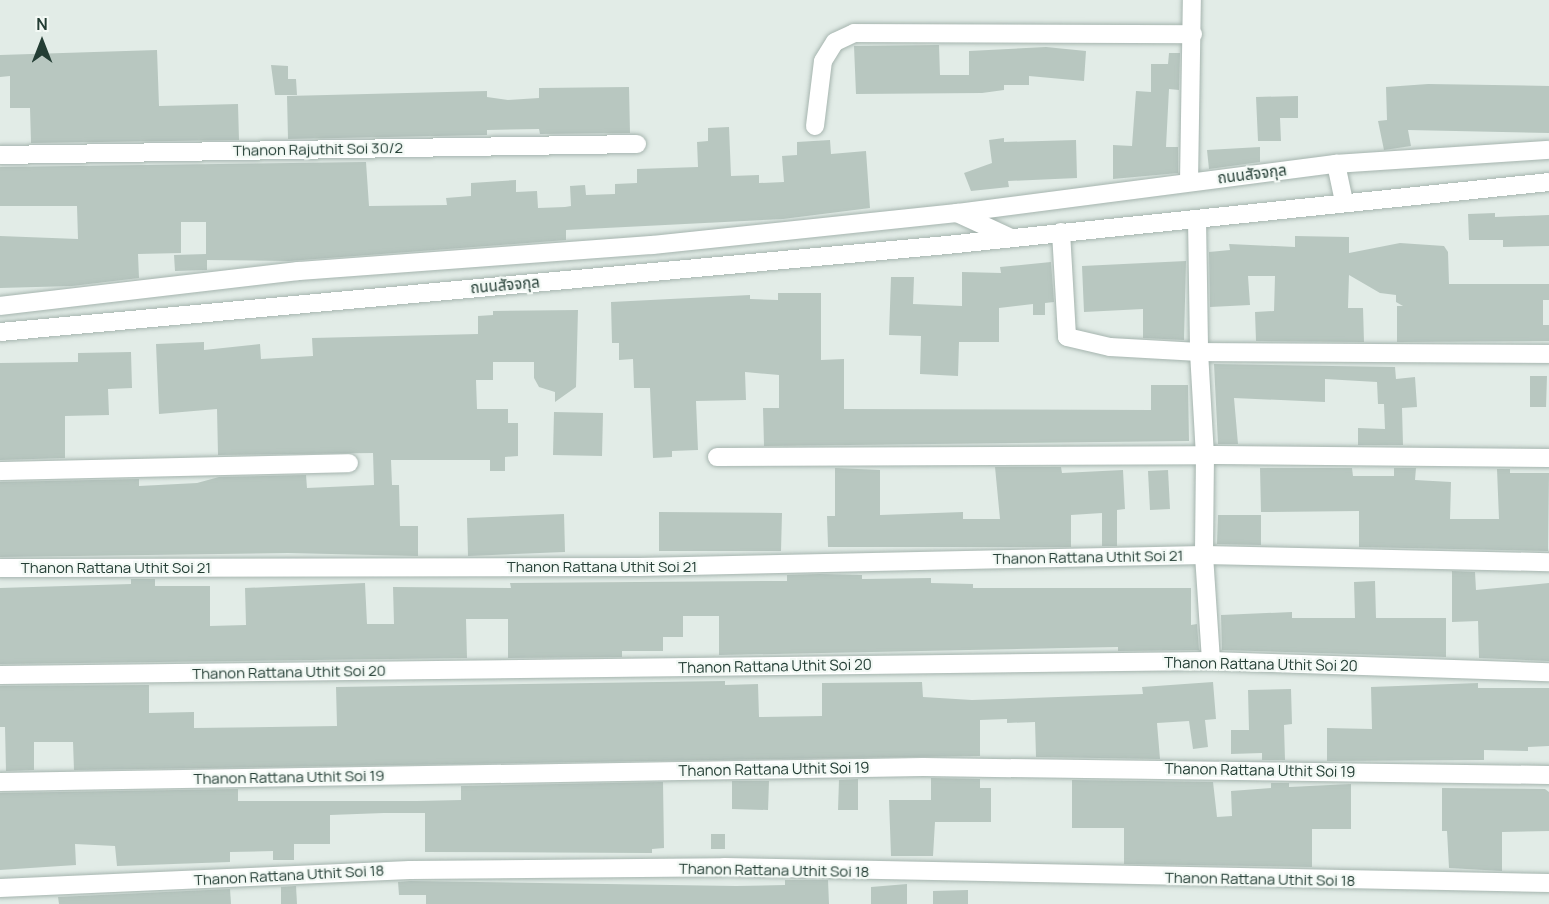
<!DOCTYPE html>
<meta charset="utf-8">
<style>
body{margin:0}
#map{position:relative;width:1549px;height:904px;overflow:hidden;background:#e2ece7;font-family:Manrope,"Noto Sans Thai",sans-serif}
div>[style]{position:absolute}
.building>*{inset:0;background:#b8c7c0}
.roads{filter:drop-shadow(0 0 2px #a5b4ae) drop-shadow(0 0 2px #a5b4ae)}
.minor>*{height:18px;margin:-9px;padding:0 9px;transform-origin:9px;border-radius:9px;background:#fff}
span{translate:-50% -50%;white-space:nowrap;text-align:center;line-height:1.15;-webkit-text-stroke:4.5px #f3f9f5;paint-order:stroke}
.street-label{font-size:15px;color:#233d34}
.north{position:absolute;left:12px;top:12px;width:60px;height:60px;-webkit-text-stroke:4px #f3f9f5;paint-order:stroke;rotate:0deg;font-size:16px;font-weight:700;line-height:24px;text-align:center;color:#233d34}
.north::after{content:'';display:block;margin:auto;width:21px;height:27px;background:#233d34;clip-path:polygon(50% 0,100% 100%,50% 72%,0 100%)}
</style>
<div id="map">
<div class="building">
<i style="clip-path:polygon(939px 45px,940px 75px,969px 75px,969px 51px,1046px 47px,1086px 51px,1084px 81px,1029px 76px,1029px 85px,1004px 85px,1004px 90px,982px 93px,856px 94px,854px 46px)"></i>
<i style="clip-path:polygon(157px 50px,159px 106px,238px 104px,239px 140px,31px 143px,30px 108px,10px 108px,10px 76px,0 77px,0 55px)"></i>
<i style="clip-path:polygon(1169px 53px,1180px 53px,1179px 90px,1169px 89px,1166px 147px,1178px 147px,1178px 173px,1113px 179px,1113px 145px,1132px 146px,1136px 91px,1151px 92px,1151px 64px,1168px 64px)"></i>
<i style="clip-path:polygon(271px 65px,288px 66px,288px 79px,296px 79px,297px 95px,275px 95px)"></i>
<i style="clip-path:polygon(1428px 84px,1549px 86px,1549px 133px,1408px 130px,1411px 146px,1384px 150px,1378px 121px,1387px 120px,1386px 87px)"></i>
<i style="clip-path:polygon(629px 87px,630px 133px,540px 134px,539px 129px,487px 130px,487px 135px,288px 139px,287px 96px,487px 91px,487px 97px,508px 100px,539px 98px,539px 88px)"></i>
<i style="clip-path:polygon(1298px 96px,1298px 118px,1280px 118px,1281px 141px,1258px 141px,1256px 97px)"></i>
<i style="clip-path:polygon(729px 127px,731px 176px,759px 175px,759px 183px,784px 182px,782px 156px,797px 155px,797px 142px,830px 140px,831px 154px,866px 151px,870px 208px,783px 219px,566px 230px,566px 240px,540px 242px,289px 261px,207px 260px,207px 270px,175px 271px,174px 255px,206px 254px,206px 222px,181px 222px,181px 253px,138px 254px,139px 278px,72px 286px,0 288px,0 236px,78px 239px,77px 206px,0 206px,0 167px,366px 162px,369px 206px,447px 205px,446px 198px,471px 196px,471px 183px,516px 180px,516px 192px,537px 191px,538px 208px,565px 207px,571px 206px,570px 186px,585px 185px,586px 195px,615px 194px,615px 184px,637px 183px,637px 169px,698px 167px,697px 142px,708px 141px,708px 128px)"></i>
<i style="clip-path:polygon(1004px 138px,1004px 142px,1076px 140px,1077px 178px,1008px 181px,1009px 187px,971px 191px,964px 173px,992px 163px,989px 140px)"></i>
<i style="clip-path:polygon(1260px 147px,1260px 162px,1209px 169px,1207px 150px)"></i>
<i style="clip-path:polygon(1495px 213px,1495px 217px,1549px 215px,1549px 246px,1503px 247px,1503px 240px,1469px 240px,1468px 214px)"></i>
<i style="clip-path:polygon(1295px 236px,1349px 237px,1349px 253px,1400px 243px,1444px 246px,1448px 252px,1449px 284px,1549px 284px,1549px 300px,1543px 300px,1543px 325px,1549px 325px,1549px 341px,1397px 342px,1397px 306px,1403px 306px,1396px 302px,1396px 295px,1380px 293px,1349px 275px,1348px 308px,1363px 308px,1364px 342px,1256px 341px,1255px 312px,1274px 311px,1275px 276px,1248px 276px,1250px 305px,1210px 307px,1209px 252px,1230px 250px,1229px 244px,1295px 247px)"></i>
<i style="clip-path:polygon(1186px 261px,1184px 340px,1143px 338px,1143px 309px,1084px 312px,1082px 266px)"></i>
<i style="clip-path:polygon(1051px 262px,1054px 302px,1045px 303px,1045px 315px,1033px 315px,1033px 304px,999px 308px,999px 342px,959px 342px,958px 376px,920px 374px,921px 336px,889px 335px,891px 277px,914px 277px,913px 304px,962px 306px,962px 272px,1001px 273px,1000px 267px)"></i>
<i style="clip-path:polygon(778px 293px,821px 293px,821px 360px,844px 359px,844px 409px,1151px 410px,1151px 385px,1188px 385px,1189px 441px,764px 446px,763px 408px,779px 408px,779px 375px,745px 372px,746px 400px,696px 401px,698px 450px,672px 451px,672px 457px,653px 458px,650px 388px,634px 388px,633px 359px,619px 360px,619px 343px,612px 343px,611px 302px,750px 295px,750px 299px,778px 300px)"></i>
<i style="clip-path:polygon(578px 310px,576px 387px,555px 402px,555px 392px,539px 387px,534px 378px,534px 362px,493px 362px,493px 380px,476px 380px,477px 409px,508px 409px,508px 423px,518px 423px,518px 456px,505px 457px,505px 471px,490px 471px,490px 460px,391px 460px,392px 485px,399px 485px,400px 526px,418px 526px,418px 556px,288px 553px,0 557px,0 482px,139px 479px,139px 486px,197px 483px,219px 477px,306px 475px,307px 488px,374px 485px,373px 453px,218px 455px,217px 409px,159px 414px,156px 344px,204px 342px,204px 350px,260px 344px,261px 359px,313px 356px,312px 338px,478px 334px,478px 316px,493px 315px,493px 311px)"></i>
<i style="clip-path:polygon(131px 352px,132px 388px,108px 389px,109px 415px,65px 416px,65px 458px,0 460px,0 363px,78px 362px,78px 353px)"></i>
<i style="clip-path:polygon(1214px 364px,1395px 367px,1396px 379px,1415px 377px,1417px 407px,1402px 408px,1403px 445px,1358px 445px,1358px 428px,1385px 429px,1384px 404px,1378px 404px,1377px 382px,1325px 379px,1325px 402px,1234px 398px,1238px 444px,1218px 444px)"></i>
<i style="clip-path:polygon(1530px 376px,1547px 376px,1546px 407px,1530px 407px)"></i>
<i style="clip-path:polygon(554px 412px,603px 413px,602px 456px,553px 455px)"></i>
<i style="clip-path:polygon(995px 467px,1061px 467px,1062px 473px,1123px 470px,1125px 509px,1117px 510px,1117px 546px,1102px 546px,1102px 513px,1071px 515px,1071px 547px,828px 547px,827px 516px,835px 516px,835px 468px,880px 470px,880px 515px,963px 512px,963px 519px,1000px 519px)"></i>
<i style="clip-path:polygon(1260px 468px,1352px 468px,1353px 476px,1394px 476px,1394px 468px,1416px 468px,1415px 480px,1451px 482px,1450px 519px,1499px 519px,1497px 469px,1510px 469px,1510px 473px,1549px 473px,1548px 551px,1359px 547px,1359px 511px,1261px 512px)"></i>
<i style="clip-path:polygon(1168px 470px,1170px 509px,1150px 510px,1148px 471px)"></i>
<i style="clip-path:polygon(659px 512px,782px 513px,781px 551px,659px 551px)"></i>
<i style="clip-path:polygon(564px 514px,565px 552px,468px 556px,467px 518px)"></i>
<i style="clip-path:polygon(1218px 515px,1261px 515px,1261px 545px,1217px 544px)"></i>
<i style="clip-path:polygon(1452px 571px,1475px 572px,1476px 590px,1549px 583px,1549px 661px,1479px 658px,1478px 621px,1452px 622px)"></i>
<i style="clip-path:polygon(820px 574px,862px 575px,862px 579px,931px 578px,931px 583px,973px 584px,973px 588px,1191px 588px,1191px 625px,1197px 624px,1199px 650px,1118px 651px,1118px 647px,719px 655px,719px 616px,683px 616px,683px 637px,663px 637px,663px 651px,622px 651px,622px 657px,508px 658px,508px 619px,466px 619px,467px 658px,0 664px,0 588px,131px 584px,131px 579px,155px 579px,155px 586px,210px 586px,210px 626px,246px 625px,245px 588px,365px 583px,367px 624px,394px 624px,393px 587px,511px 588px,510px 583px,765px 581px,787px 581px,787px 575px)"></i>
<i style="clip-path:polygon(1375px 581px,1376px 618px,1446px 618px,1446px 657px,1222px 650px,1221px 615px,1292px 612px,1292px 618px,1355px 618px,1354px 582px)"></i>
<i style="clip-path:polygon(725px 681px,725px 685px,758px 684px,759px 717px,822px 716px,822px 683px,922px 682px,923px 697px,972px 700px,1143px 694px,1142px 687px,1213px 682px,1216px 719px,1205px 720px,1208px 747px,1193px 749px,1189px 721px,1157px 723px,1160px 759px,1036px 757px,1035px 722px,1007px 723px,1007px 719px,980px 720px,980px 756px,74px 770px,73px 742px,34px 742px,34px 770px,6px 771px,5px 727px,0 727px,0 686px,149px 685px,149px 713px,194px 712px,194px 728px,337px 726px,336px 687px)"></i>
<i style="clip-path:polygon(1478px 683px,1478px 688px,1549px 688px,1549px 746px,1528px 747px,1528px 751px,1484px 750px,1484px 760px,1327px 761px,1327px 728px,1372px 729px,1371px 687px)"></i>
<i style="clip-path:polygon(1291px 689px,1292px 724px,1284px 725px,1285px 760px,1262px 760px,1262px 753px,1231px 754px,1231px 730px,1249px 730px,1248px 690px)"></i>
<i style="clip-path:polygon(931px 778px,980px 779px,980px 788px,991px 788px,991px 822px,935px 822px,933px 856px,891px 856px,889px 800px,931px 800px)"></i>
<i style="clip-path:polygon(858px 779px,858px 810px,838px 810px,839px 780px)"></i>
<i style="clip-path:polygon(1072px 780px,1213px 782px,1217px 817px,1232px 816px,1231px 791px,1271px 788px,1271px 783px,1289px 783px,1289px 787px,1351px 784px,1351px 829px,1312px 829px,1312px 867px,1124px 864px,1124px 828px,1072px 828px)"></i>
<i style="clip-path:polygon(732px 781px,769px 781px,768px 810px,732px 809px)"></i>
<i style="clip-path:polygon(663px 782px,664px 848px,652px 849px,652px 853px,425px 852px,425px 813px,384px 813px,330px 815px,330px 844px,294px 844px,294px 860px,273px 860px,273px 851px,230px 852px,230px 862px,117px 866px,115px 846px,75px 844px,76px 865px,0 870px,0 793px,238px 789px,238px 801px,417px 801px,461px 800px,461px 786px)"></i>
<i style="clip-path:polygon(1442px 788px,1545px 789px,1549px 792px,1549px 831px,1502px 832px,1502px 871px,1449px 868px,1447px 831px,1442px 831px)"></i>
<i style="clip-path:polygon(711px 834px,725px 834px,725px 849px,711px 849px)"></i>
<i style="clip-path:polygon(785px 880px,828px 880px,829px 904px,426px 904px,426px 895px,399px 895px,398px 882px,410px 881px,736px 886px,785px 885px)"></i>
<i style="clip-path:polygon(907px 884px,907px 904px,871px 904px,871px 887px)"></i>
<i style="clip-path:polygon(296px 886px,297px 904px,281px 904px,281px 887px)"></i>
<i style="clip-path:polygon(230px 889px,231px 904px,59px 904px,58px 897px)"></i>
<i style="clip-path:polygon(968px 890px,968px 904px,933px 904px,933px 891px)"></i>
</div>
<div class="roads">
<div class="minor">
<i style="left:815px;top:126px;width:65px;rotate:-83deg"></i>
<i style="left:823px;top:61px;width:22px;rotate:-58deg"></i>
<i style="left:835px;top:42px;width:21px;rotate:-25deg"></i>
<i style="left:854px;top:33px;width:339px;rotate:0.2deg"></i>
<i style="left:0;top:155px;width:637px;rotate:-0.99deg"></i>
<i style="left:1336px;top:164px;width:38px;rotate:78deg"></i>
<i style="left:1189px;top:182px;width:182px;rotate:-89.1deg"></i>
<i style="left:957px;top:213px;width:57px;rotate:24.8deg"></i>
<i style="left:1197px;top:219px;width:133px;rotate:89.1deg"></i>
<i style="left:1199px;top:352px;width:103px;rotate:86.7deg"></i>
<i style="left:1205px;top:455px;width:100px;rotate:90.6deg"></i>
<i style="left:1204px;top:555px;width:106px;rotate:86.2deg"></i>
<i style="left:1061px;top:232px;width:105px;rotate:86.7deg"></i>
<i style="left:1067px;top:337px;width:44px;rotate:13.1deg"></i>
<i style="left:1110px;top:347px;width:89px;rotate:3.2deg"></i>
<i style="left:1199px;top:352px;width:350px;rotate:0.3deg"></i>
<i style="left:0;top:306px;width:300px;rotate:-6.7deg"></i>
<i style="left:298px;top:271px;width:355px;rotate:-4.2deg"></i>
<i style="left:652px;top:245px;width:307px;rotate:-6deg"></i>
<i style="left:957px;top:213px;width:382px;rotate:-7.4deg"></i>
<i style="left:1336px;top:164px;width:213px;rotate:-3.8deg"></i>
<i style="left:0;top:332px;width:951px;rotate:-5.25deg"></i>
<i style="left:947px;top:245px;width:605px;rotate:-5.97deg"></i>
<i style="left:717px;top:457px;width:488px;rotate:-0.2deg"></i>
<i style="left:1205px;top:455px;width:344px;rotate:0.5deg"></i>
<i style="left:0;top:471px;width:349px;rotate:-1.3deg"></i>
<i style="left:0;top:568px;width:639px;rotate:-0.09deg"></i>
<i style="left:639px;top:567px;width:565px;rotate:-1.22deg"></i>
<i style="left:1204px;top:555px;width:345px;rotate:1.2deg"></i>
<i style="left:0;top:675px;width:1211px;rotate:-0.66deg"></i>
<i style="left:1211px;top:661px;width:338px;rotate:1.9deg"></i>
<i style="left:0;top:782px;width:923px;rotate:-0.93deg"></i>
<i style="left:923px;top:767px;width:626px;rotate:0.73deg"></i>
<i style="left:0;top:888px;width:410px;rotate:-2.5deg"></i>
<i style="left:410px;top:870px;width:314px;rotate:-0.5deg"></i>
<i style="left:724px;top:867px;width:825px;rotate:1.11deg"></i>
</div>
</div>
<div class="street-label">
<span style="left:318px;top:149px;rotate:-1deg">Thanon Rajuthit Soi 30/2</span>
<span style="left:1252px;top:174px;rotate:-7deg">ถนนสัจจกุล</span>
<span style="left:505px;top:285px;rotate:-5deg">ถนนสัจจกุล</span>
<span style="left:1088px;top:557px;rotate:-1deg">Thanon Rattana Uthit Soi 21</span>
<span style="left:602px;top:567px">Thanon Rattana Uthit Soi 21</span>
<span style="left:116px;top:568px">Thanon Rattana Uthit Soi 21</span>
<span style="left:1261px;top:664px;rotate:1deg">Thanon Rattana Uthit Soi 20</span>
<span style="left:775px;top:666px;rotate:-1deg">Thanon Rattana Uthit Soi 20</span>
<span style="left:289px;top:672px;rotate:-1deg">Thanon Rattana Uthit Soi 20</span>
<span style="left:774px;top:769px;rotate:-1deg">Thanon Rattana Uthit Soi 19</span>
<span style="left:1260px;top:770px;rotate:1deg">Thanon Rattana Uthit Soi 19</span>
<span style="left:289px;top:777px;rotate:-1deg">Thanon Rattana Uthit Soi 19</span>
<span style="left:774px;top:870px;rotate:1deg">Thanon Rattana Uthit Soi 18</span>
<span style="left:289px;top:875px;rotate:-3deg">Thanon Rattana Uthit Soi 18</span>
<span style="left:1260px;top:879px;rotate:1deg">Thanon Rattana Uthit Soi 18</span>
</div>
<div class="north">N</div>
</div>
